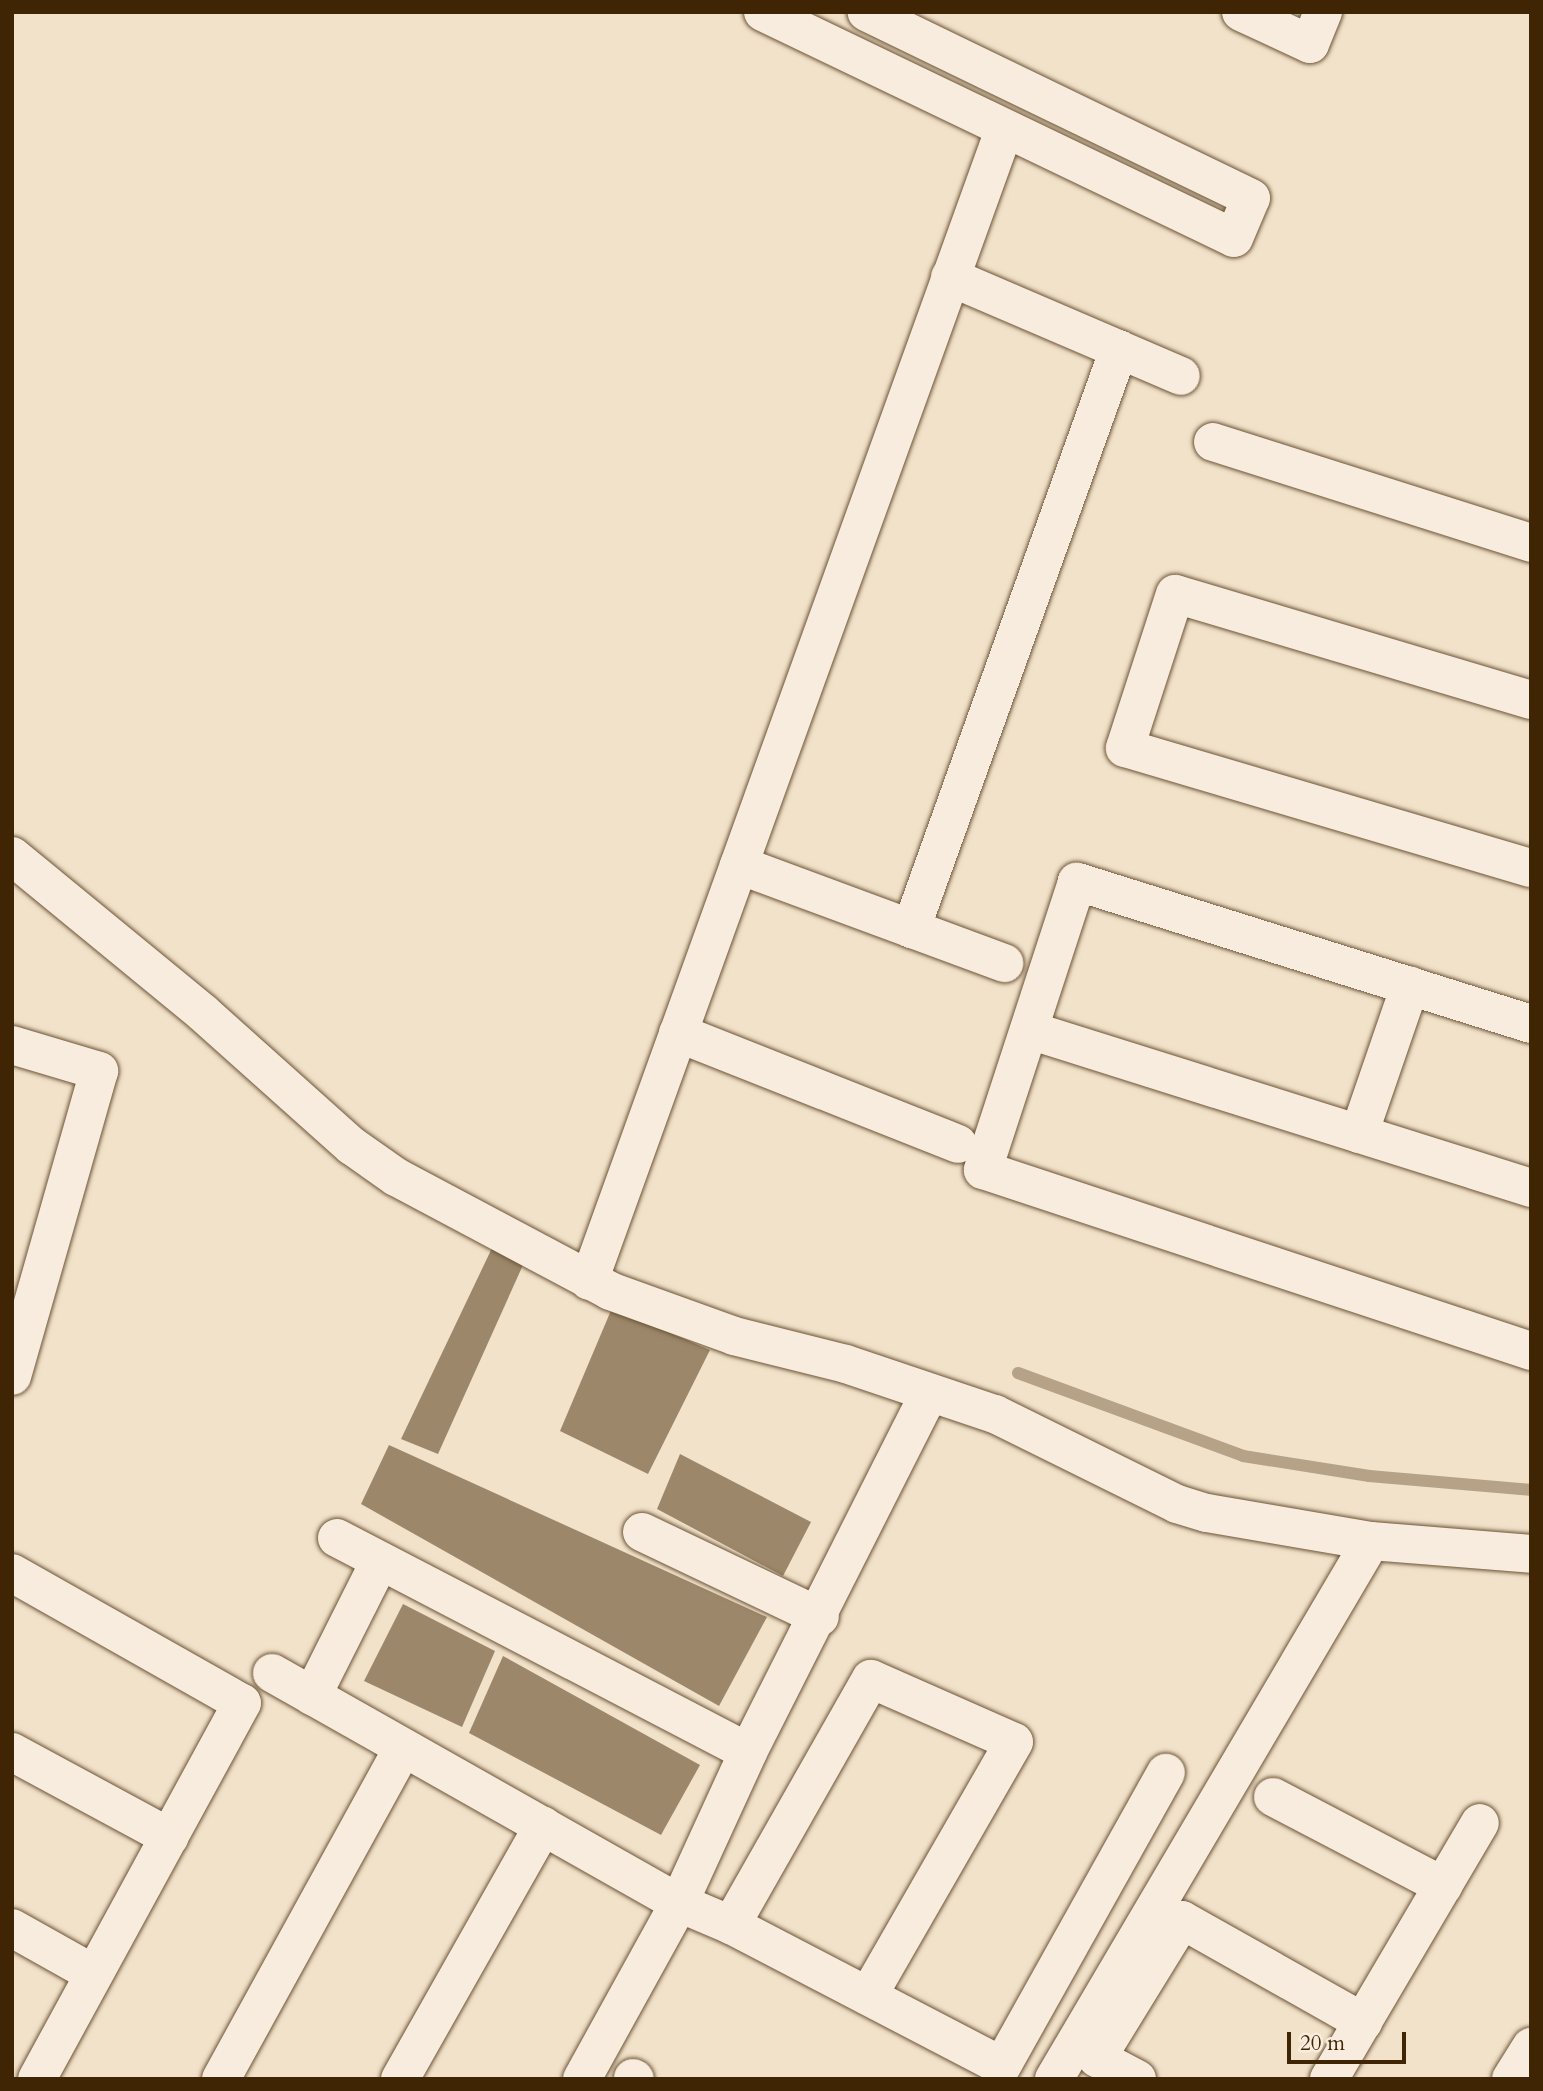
<!DOCTYPE html>
<style>
body{margin:0}
#map{position:relative;width:1543px;height:2091px;overflow:hidden;background:#f2e2ca;font-family:Cardo,serif}
div>[style]{position:absolute}
.stream>*{height:12px;margin:-6px;padding:0 6px;transform-origin:6px;border-radius:6px;background:#b5a287}
.building>*{inset:0;background:#9c876b}
.roads{filter:drop-shadow(0 0 2px #6c5436) drop-shadow(0 0 2px #6c5436)}
.minor>*{height:38px;margin:-19px;padding:0 19px;transform-origin:19px;border-radius:19px;background:#f7ecdd}
span{translate:-50% -50%;white-space:nowrap;text-align:center;line-height:1.15;-webkit-text-stroke:7px #f7ecdd;paint-order:stroke}
.frame{position:absolute;inset:0;border:14px solid #3f2504;pointer-events:none}
.scale{position:absolute;left:1287px;top:2032px;width:119px;height:32px;box-sizing:border-box;border:4px solid #3f2504;border-top:0;padding-left:9px;font-size:21px;line-height:24px;white-space:nowrap;color:#3f2504;-webkit-text-stroke:5px #f7ecdd;paint-order:stroke}
</style>
<div id="map">
<div class="stream">
<i style="left:1018px;top:1373px;width:240px;rotate:20.2deg"></i>
<i style="left:1243px;top:1456px;width:128px;rotate:9deg"></i>
<i style="left:1369px;top:1476px;width:163px;rotate:4.9deg"></i>
</div>
<div class="building">
<i style="clip-path:polygon(492px 1248px,523px 1265px,438px 1454px,401px 1439px)"></i>
<i style="clip-path:polygon(612px 1308px,710px 1350px,648px 1474px,560px 1431px)"></i>
<i style="clip-path:polygon(389px 1445px,767px 1617px,719px 1706px,361px 1504px)"></i>
<i style="clip-path:polygon(680px 1454px,811px 1522px,783px 1576px,657px 1509px)"></i>
<i style="clip-path:polygon(403px 1604px,495px 1651px,462px 1727px,364px 1681px)"></i>
<i style="clip-path:polygon(503px 1656px,700px 1765px,661px 1835px,469px 1733px)"></i>
</div>
<div class="roads">
<div class="minor">
<i style="left:763px;top:12px;width:522px;rotate:25.63deg"></i>
<i style="left:1234px;top:238px;width:43px;rotate:-67deg"></i>
<i style="left:1251px;top:198px;width:427px;rotate:-154.2deg"></i>
<i style="left:1241px;top:12px;width:76px;rotate:24.9deg"></i>
<i style="left:1310px;top:44px;width:35px;rotate:-68deg"></i>
<i style="left:950px;top:277px;width:251px;rotate:23.2deg"></i>
<i style="left:1213px;top:442px;width:334px;rotate:17.6deg"></i>
<i style="left:1531px;top:700px;width:371px;rotate:-163.4deg"></i>
<i style="left:1175px;top:594px;width:162px;rotate:108deg"></i>
<i style="left:1125px;top:748px;width:423px;rotate:16.5deg"></i>
<i style="left:12px;top:856px;width:247px;rotate:39.4deg"></i>
<i style="left:203px;top:1013px;width:200px;rotate:41.8deg"></i>
<i style="left:352px;top:1146px;width:54px;rotate:35.2deg"></i>
<i style="left:396px;top:1177px;width:242px;rotate:28deg"></i>
<i style="left:610px;top:1291px;width:132px;rotate:19.9deg"></i>
<i style="left:734px;top:1336px;width:115px;rotate:14deg"></i>
<i style="left:846px;top:1364px;width:157px;rotate:18.6deg"></i>
<i style="left:995px;top:1414px;width:203px;rotate:26.3deg"></i>
<i style="left:1177px;top:1504px;width:31px;rotate:17deg"></i>
<i style="left:1207px;top:1513px;width:166px;rotate:9.7deg"></i>
<i style="left:1371px;top:1541px;width:161px;rotate:4.6deg"></i>
<i style="left:739px;top:865px;width:283px;rotate:20.3deg"></i>
<i style="left:911px;top:929px;width:616px;rotate:-70.27deg"></i>
<i style="left:1531px;top:1024px;width:476px;rotate:-162.6deg"></i>
<i style="left:1077px;top:882px;width:303px;rotate:108.1deg"></i>
<i style="left:983px;top:1170px;width:577px;rotate:18.28deg"></i>
<i style="left:1029px;top:1030px;width:526px;rotate:17.47deg"></i>
<i style="left:678px;top:1033px;width:301px;rotate:21.6deg"></i>
<i style="left:12px;top:1045px;width:91px;rotate:16.6deg"></i>
<i style="left:99px;top:1071px;width:317px;rotate:105.9deg"></i>
<i style="left:1359px;top:1134px;width:157px;rotate:-71deg"></i>
<i style="left:589px;top:1281px;width:1224px;rotate:-70.17deg"></i>
<i style="left:642px;top:1532px;width:197px;rotate:25.5deg"></i>
<i style="left:337px;top:1538px;width:463px;rotate:27.5deg"></i>
<i style="left:12px;top:1573px;width:264px;rotate:29.5deg"></i>
<i style="left:242px;top:1703px;width:428px;rotate:118.6deg"></i>
<i style="left:272px;top:1673px;width:467px;rotate:29.5deg"></i>
<i style="left:679px;top:1903px;width:56px;rotate:22.9deg"></i>
<i style="left:731px;top:1925px;width:305px;rotate:27.5deg"></i>
<i style="left:1002px;top:2066px;width:336px;rotate:-60.8deg"></i>
<i style="left:312px;top:1696px;width:151px;rotate:-63.3deg"></i>
<i style="left:12px;top:1752px;width:179px;rotate:28.4deg"></i>
<i style="left:1273px;top:1797px;width:192px;rotate:27.6deg"></i>
<i style="left:731px;top:1925px;width:283px;rotate:-60.4deg"></i>
<i style="left:871px;top:1679px;width:156px;rotate:23.8deg"></i>
<i style="left:1014px;top:1742px;width:293px;rotate:119.9deg"></i>
<i style="left:12px;top:1928px;width:94px;rotate:29.3deg"></i>
<i style="left:633px;top:2078px;width:2px;rotate:27deg"></i>
<i style="left:221px;top:2079px;width:378px;rotate:-61.2deg"></i>
<i style="left:400px;top:2079px;width:291px;rotate:-60.5deg"></i>
<i style="left:582px;top:2079px;width:201px;rotate:-61.1deg"></i>
<i style="left:679px;top:1903px;width:166px;rotate:-65.4deg"></i>
<i style="left:748px;top:1752px;width:401px;rotate:-63.2deg"></i>
<i style="left:1054px;top:2079px;width:624px;rotate:-59.49deg"></i>
<i style="left:1137px;top:2079px;width:45px;rotate:-152.3deg"></i>
<i style="left:1097px;top:2058px;width:162px;rotate:-58.4deg"></i>
<i style="left:1182px;top:1920px;width:208px;rotate:29.4deg"></i>
<i style="left:1329px;top:2079px;width:297px;rotate:-59.5deg"></i>
<i style="left:1511px;top:2079px;width:38px;rotate:-58deg"></i>
</div>
</div>
<div class="frame"></div>
<div class="scale">20 m</div>
</div>
